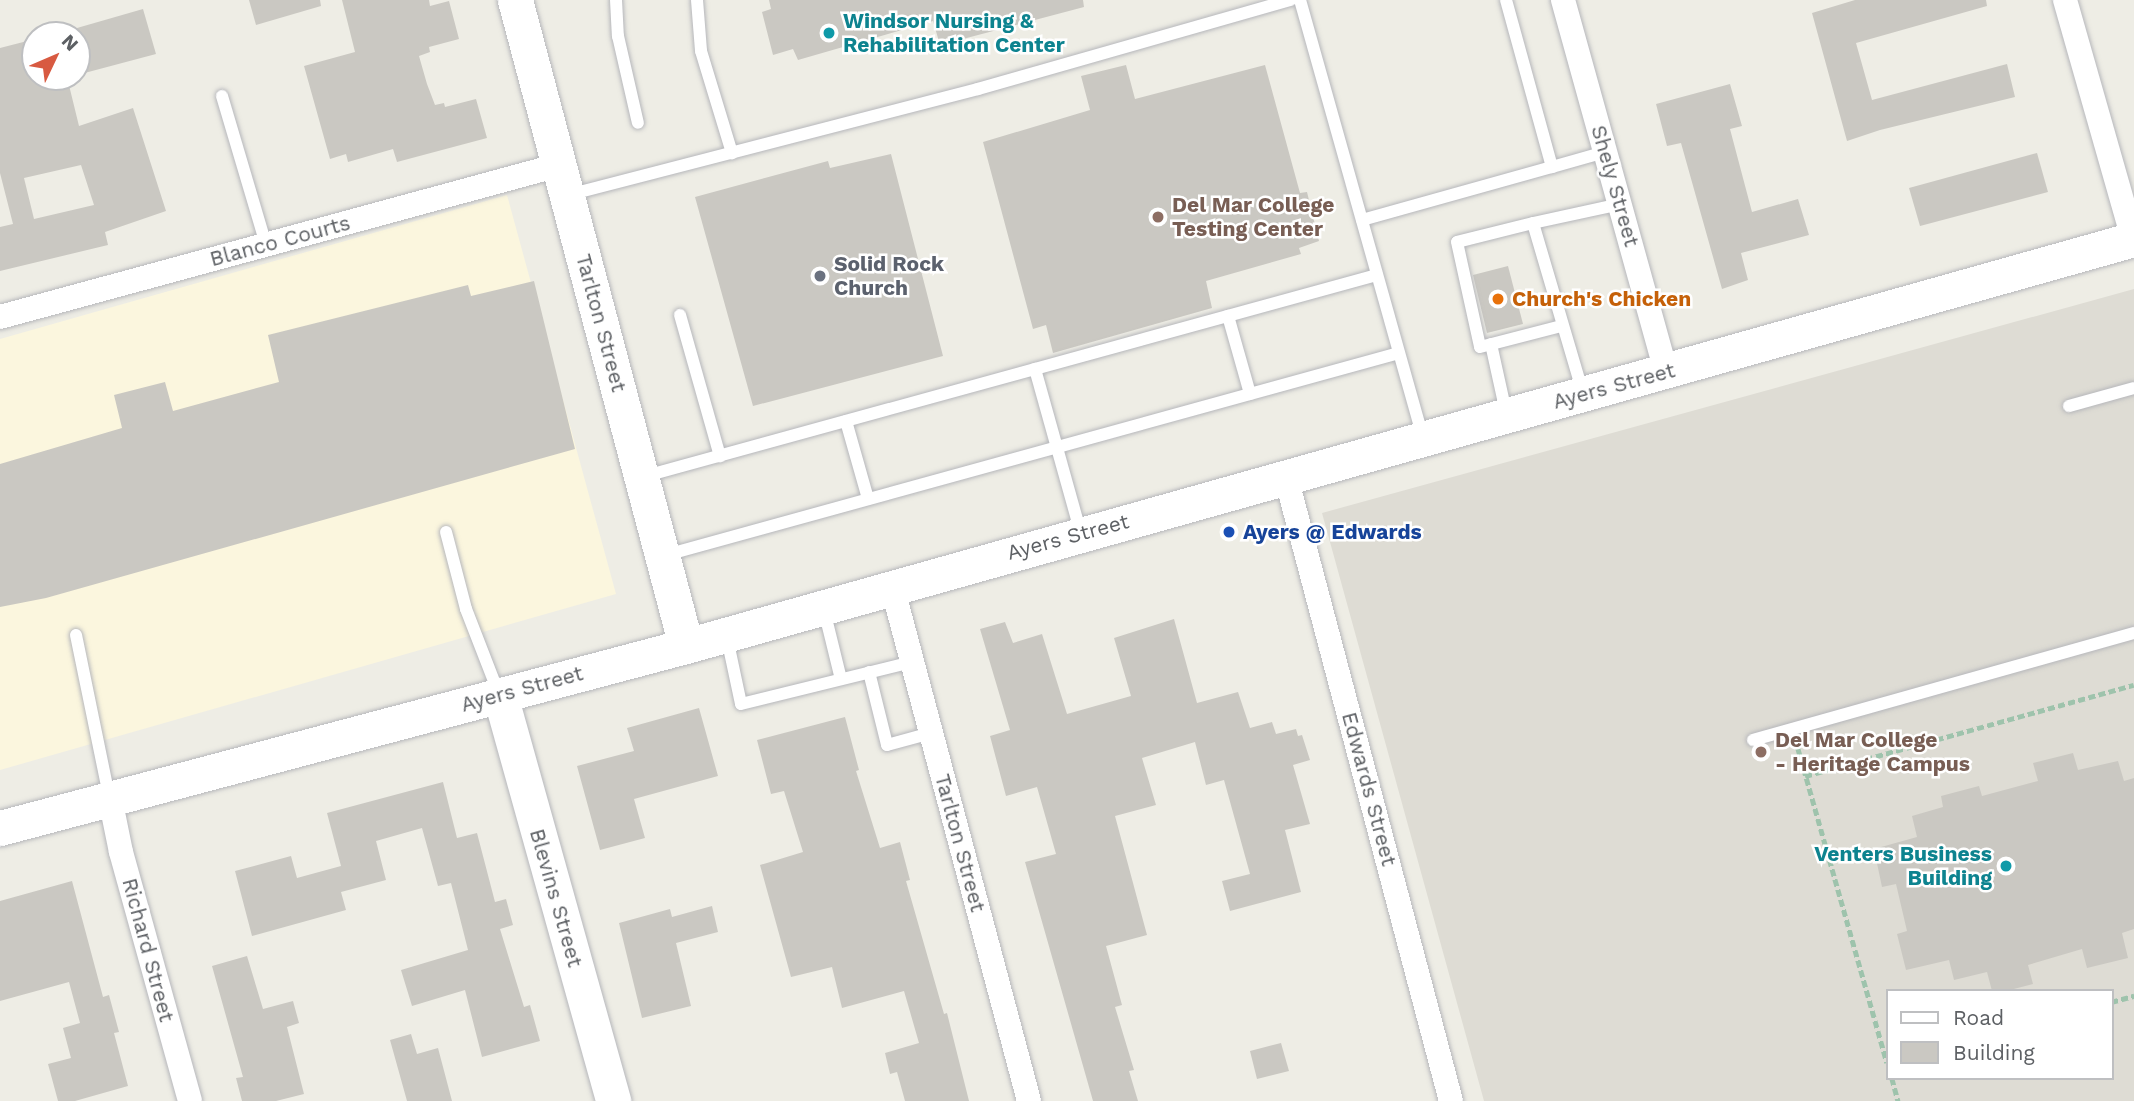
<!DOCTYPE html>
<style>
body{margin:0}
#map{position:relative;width:2134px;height:1101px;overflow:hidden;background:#eeede5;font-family:"Work Sans",sans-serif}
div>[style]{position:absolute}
.commercial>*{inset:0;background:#fbf6de}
.education>*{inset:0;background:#dedcd4}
.building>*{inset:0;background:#cac8c2}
.path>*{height:4.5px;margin-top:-2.25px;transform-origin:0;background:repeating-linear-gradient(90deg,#9ec3ac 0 7px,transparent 0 10.5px)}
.roads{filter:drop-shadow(0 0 2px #b6b7bb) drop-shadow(0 0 2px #b6b7bb)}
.lane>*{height:12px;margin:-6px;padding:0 6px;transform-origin:6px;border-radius:6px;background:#fff}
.street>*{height:24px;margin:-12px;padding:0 12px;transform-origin:12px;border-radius:12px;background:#fff}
.secondary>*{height:35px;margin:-17.5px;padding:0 17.5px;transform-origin:17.5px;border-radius:17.5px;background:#fff}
.dots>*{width:19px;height:19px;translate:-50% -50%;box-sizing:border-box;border:4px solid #fff;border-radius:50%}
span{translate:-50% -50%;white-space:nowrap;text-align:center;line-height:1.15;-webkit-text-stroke:5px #fff;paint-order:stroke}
.culture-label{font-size:21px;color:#0d838f;font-weight:700}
.left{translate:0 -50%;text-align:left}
.right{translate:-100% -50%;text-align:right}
.street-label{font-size:21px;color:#5d6064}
.education-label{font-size:21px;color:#785e54;font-weight:700}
.worship-label{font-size:21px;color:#5b616d;font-weight:700}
.food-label{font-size:21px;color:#c56008;font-weight:700}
.transit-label{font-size:21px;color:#164399;font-weight:700}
.legend{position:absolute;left:1886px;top:989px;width:228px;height:91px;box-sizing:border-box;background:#fff;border:2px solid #bebfc1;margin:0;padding:9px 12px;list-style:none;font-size:21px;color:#5d6064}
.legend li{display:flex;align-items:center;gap:14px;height:35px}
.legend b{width:35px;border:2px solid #bebfc1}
.north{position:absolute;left:21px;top:21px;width:70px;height:70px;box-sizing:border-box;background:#fff;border:2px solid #bebfc1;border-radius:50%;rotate:46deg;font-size:19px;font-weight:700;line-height:28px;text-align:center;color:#5d6064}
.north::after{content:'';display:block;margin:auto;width:24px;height:32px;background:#d85a41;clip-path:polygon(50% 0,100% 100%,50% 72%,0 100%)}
</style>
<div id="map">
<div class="commercial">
<i style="clip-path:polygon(507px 195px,616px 594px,0 770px,0 339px)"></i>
</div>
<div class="education">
<i style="clip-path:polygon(evenodd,2134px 289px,2134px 1101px,1484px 1101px,1322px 513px,2134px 289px,1887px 991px,2111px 991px,2111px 1078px,1887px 1078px,1887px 991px)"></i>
</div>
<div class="building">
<i style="clip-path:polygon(249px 0,320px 0,321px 6px,256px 25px)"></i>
<i style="clip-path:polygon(342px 0,429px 0,430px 6px,449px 1px,459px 39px,429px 47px,430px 52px,419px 56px,427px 84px,435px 105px,444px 103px,445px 107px,476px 99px,487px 138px,397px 162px,393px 149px,348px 162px,346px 154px,330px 159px,304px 66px,355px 52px)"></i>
<i style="clip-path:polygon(769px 0,1083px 0,1084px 7px,940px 45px,933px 21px,798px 60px,793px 49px,773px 55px,762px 12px,771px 9px)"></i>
<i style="clip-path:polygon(1855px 0,1986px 0,1987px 6px,1856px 43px,1872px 100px,2007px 64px,2015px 97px,1880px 130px,1847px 141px,1812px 13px)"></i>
<i style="clip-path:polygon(143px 9px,156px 54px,77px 75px,77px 28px)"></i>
<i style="clip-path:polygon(evenodd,35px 39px,35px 77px,67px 77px,79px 126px,133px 108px,166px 211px,105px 232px,108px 245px,0 271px,0 227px,13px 224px,0 173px,0 48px,35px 39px,81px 165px,94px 205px,34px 219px,24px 178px,81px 165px)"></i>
<i style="clip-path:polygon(1126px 65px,1135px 99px,1265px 65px,1300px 193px,1307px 192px,1319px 241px,1299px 248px,1301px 254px,1206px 281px,1212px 308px,1053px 353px,1046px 325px,1033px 329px,983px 142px,1090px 110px,1081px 76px)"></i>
<i style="clip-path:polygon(1730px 84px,1742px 126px,1730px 129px,1752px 212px,1798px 199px,1809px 235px,1741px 253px,1748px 280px,1722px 289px,1681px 143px,1667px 146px,1656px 104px)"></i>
<i style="clip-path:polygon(2037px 153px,2048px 192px,1920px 226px,1909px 188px)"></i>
<i style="clip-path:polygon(891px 154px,943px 356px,753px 406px,695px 197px,828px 161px,830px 168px)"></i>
<i style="clip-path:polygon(1508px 266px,1523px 324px,1487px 333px,1473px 275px)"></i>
<i style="clip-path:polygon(534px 281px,575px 449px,46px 598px,0 607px,0 464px,122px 428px,114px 395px,165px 382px,173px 411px,279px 382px,268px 335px,468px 285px,471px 296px)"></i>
<i style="clip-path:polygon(1174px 619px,1197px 703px,1238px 692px,1250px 728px,1272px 722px,1276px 734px,1296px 729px,1298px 736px,1302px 735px,1310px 760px,1293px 765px,1310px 824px,1285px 830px,1301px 892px,1230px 911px,1222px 881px,1250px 874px,1224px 780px,1206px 785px,1195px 742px,1142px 758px,1156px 805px,1115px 816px,1147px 935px,1106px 946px,1122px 1005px,1115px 1007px,1134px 1070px,1129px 1071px,1138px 1101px,1093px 1101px,1025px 862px,1056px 854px,1037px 787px,1006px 796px,990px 736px,1010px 730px,980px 629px,1005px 622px,1013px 643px,1042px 634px,1067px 714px,1131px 696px,1114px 638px)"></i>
<i style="clip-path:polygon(699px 708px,718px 776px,634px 799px,645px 838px,600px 850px,577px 766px,634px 751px,627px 728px)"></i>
<i style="clip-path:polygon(845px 717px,859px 770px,856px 771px,880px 848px,900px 842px,910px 880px,906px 881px,944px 1014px,947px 1013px,969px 1101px,905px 1101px,897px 1072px,890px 1074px,885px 1053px,919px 1043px,904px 991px,842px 1008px,832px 967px,791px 977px,760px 865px,803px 852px,784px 791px,771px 794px,757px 740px)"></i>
<i style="clip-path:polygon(2073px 753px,2078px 770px,2118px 761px,2124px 781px,2134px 778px,2134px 929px,2122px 933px,2128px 958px,2087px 968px,2082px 949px,2028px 965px,2033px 984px,2006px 991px,1992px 991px,1987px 972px,1954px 980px,1949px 960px,1906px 970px,1897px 934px,1907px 931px,1896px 884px,1882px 887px,1874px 849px,1917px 837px,1912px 816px,1943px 807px,1941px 796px,1979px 786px,1982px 796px,2038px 781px,2033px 763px)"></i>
<i style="clip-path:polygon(443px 782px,457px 838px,477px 833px,495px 902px,506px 899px,513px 925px,500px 929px,524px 1007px,530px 1005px,540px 1041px,482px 1057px,465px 990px,412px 1006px,401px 970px,468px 950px,451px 883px,438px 886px,422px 828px,376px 841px,386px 880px,341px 892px,346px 910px,252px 936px,235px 871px,291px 856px,297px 878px,341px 866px,327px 813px)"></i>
<i style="clip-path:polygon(72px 881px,103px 997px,109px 995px,119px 1032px,114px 1033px,128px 1086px,75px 1101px,58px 1101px,48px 1064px,71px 1058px,63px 1028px,80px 1023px,69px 982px,0 1001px,0 901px)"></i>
<i style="clip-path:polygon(712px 906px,718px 932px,676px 943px,691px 1006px,642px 1018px,619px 923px,670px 909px,672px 917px)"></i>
<i style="clip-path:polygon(247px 956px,263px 1009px,293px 1001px,299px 1023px,287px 1027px,304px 1094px,276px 1101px,242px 1101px,236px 1078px,243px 1077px,212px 966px)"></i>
<i style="clip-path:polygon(411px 1034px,417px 1054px,438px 1048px,452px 1101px,407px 1101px,390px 1040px)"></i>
<i style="clip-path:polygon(1281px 1043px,1289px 1071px,1257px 1079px,1250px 1051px)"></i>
</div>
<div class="path">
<i style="left:1798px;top:748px;width:327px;rotate:74.2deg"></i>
<i style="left:1805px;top:776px;width:341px;rotate:-15.5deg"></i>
<i style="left:2111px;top:1002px;width:24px;rotate:-15deg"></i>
<i style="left:1892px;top:1078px;width:24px;rotate:75deg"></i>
</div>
<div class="roads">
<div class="lane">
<i style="left:616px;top:0;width:36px;rotate:87deg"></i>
<i style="left:618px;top:36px;width:89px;rotate:77.1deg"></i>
<i style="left:697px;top:0;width:51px;rotate:85.5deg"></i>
<i style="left:701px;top:51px;width:107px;rotate:73.1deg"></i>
<i style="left:1300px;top:0;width:452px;rotate:74.3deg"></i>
<i style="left:222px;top:96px;width:155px;rotate:73.5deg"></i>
<i style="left:1552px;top:167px;width:55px;rotate:-15.8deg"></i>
<i style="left:568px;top:195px;width:423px;rotate:-14.5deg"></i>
<i style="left:978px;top:89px;width:325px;rotate:-15.9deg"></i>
<i style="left:1362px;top:220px;width:197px;rotate:-15.6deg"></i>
<i style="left:1552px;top:167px;width:173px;rotate:-105.4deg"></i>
<i style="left:1533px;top:223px;width:78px;rotate:166deg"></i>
<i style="left:1457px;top:242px;width:107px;rotate:77.6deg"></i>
<i style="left:1480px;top:347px;width:84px;rotate:-14.5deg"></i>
<i style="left:680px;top:315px;width:147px;rotate:74.2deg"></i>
<i style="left:1228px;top:316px;width:81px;rotate:74.2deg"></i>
<i style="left:1491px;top:344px;width:70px;rotate:77.6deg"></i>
<i style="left:1035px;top:369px;width:171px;rotate:74.4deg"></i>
<i style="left:1583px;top:393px;width:177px;rotate:-106.4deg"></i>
<i style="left:1533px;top:223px;width:89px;rotate:-12.3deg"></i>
<i style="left:2069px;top:406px;width:67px;rotate:-15.5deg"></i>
<i style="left:846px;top:421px;width:81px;rotate:74.2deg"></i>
<i style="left:642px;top:477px;width:762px;rotate:-15.37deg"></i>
<i style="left:446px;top:532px;width:80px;rotate:75.4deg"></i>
<i style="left:466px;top:609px;width:91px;rotate:68.8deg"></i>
<i style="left:666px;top:555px;width:760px;rotate:-15.41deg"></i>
<i style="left:824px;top:610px;width:71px;rotate:76.2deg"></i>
<i style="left:76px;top:635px;width:164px;rotate:78.4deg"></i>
<i style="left:727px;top:638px;width:67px;rotate:78deg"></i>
<i style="left:741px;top:704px;width:176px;rotate:-13.8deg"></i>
<i style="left:869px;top:672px;width:75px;rotate:76.1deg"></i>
<i style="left:887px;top:745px;width:46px;rotate:-15.3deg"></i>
<i style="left:1753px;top:740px;width:396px;rotate:-15.7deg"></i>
</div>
<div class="street">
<i style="left:1563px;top:0;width:386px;rotate:74.5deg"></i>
<i style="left:2065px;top:0;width:248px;rotate:74.1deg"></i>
<i style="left:0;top:317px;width:579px;rotate:-15.21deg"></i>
<i style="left:1286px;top:477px;width:645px;rotate:75.19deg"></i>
<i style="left:892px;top:586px;width:533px;rotate:75.1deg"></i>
<i style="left:110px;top:798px;width:55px;rotate:78.5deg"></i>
<i style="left:121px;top:852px;width:258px;rotate:74.5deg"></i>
</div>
<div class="secondary">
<i style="left:515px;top:0;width:668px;rotate:75.17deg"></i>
<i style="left:500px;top:695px;width:421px;rotate:74.4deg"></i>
<i style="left:0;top:828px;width:710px;rotate:-14.86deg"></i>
<i style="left:686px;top:646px;width:1504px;rotate:-15.7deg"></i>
</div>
</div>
<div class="dots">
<i style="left:829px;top:33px;background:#0f9aa8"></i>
<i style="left:1158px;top:217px;background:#8d6e63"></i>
<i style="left:820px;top:276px;background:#6b7280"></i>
<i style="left:1498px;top:299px;background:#e8710a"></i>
<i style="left:1229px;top:532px;background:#1a4fb4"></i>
<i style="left:1761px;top:752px;background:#8d6e63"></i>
<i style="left:2006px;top:866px;background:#0f9aa8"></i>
</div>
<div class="culture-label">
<span class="left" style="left:843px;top:33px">Windsor Nursing &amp;<br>Rehabilitation Center</span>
<span class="right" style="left:1992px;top:866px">Venters Business<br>Building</span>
</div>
<div class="street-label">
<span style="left:1615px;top:186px;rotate:74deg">Shely Street</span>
<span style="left:280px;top:241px;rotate:-15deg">Blanco Courts</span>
<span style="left:601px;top:323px;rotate:75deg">Tarlton Street</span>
<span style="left:1614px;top:386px;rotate:-15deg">Ayers Street</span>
<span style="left:1068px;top:537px;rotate:-15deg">Ayers Street</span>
<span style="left:522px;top:689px;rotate:-15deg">Ayers Street</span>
<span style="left:1369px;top:789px;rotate:75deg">Edwards Street</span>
<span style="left:960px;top:843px;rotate:75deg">Tarlton Street</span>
<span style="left:556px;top:898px;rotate:74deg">Blevins Street</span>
<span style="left:148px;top:950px;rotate:75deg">Richard Street</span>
</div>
<div class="education-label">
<span class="left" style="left:1172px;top:217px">Del Mar College<br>Testing Center</span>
<span class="left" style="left:1775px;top:752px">Del Mar College<br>- Heritage Campus</span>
</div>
<div class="worship-label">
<span class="left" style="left:834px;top:276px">Solid Rock<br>Church</span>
</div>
<div class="food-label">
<span class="left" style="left:1512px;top:299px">Church's Chicken</span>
</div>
<div class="transit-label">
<span class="left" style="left:1243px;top:532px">Ayers @ Edwards</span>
</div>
<ul class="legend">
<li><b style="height:9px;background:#fff"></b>Road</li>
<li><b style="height:19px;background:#cac8c2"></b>Building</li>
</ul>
<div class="north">N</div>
</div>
